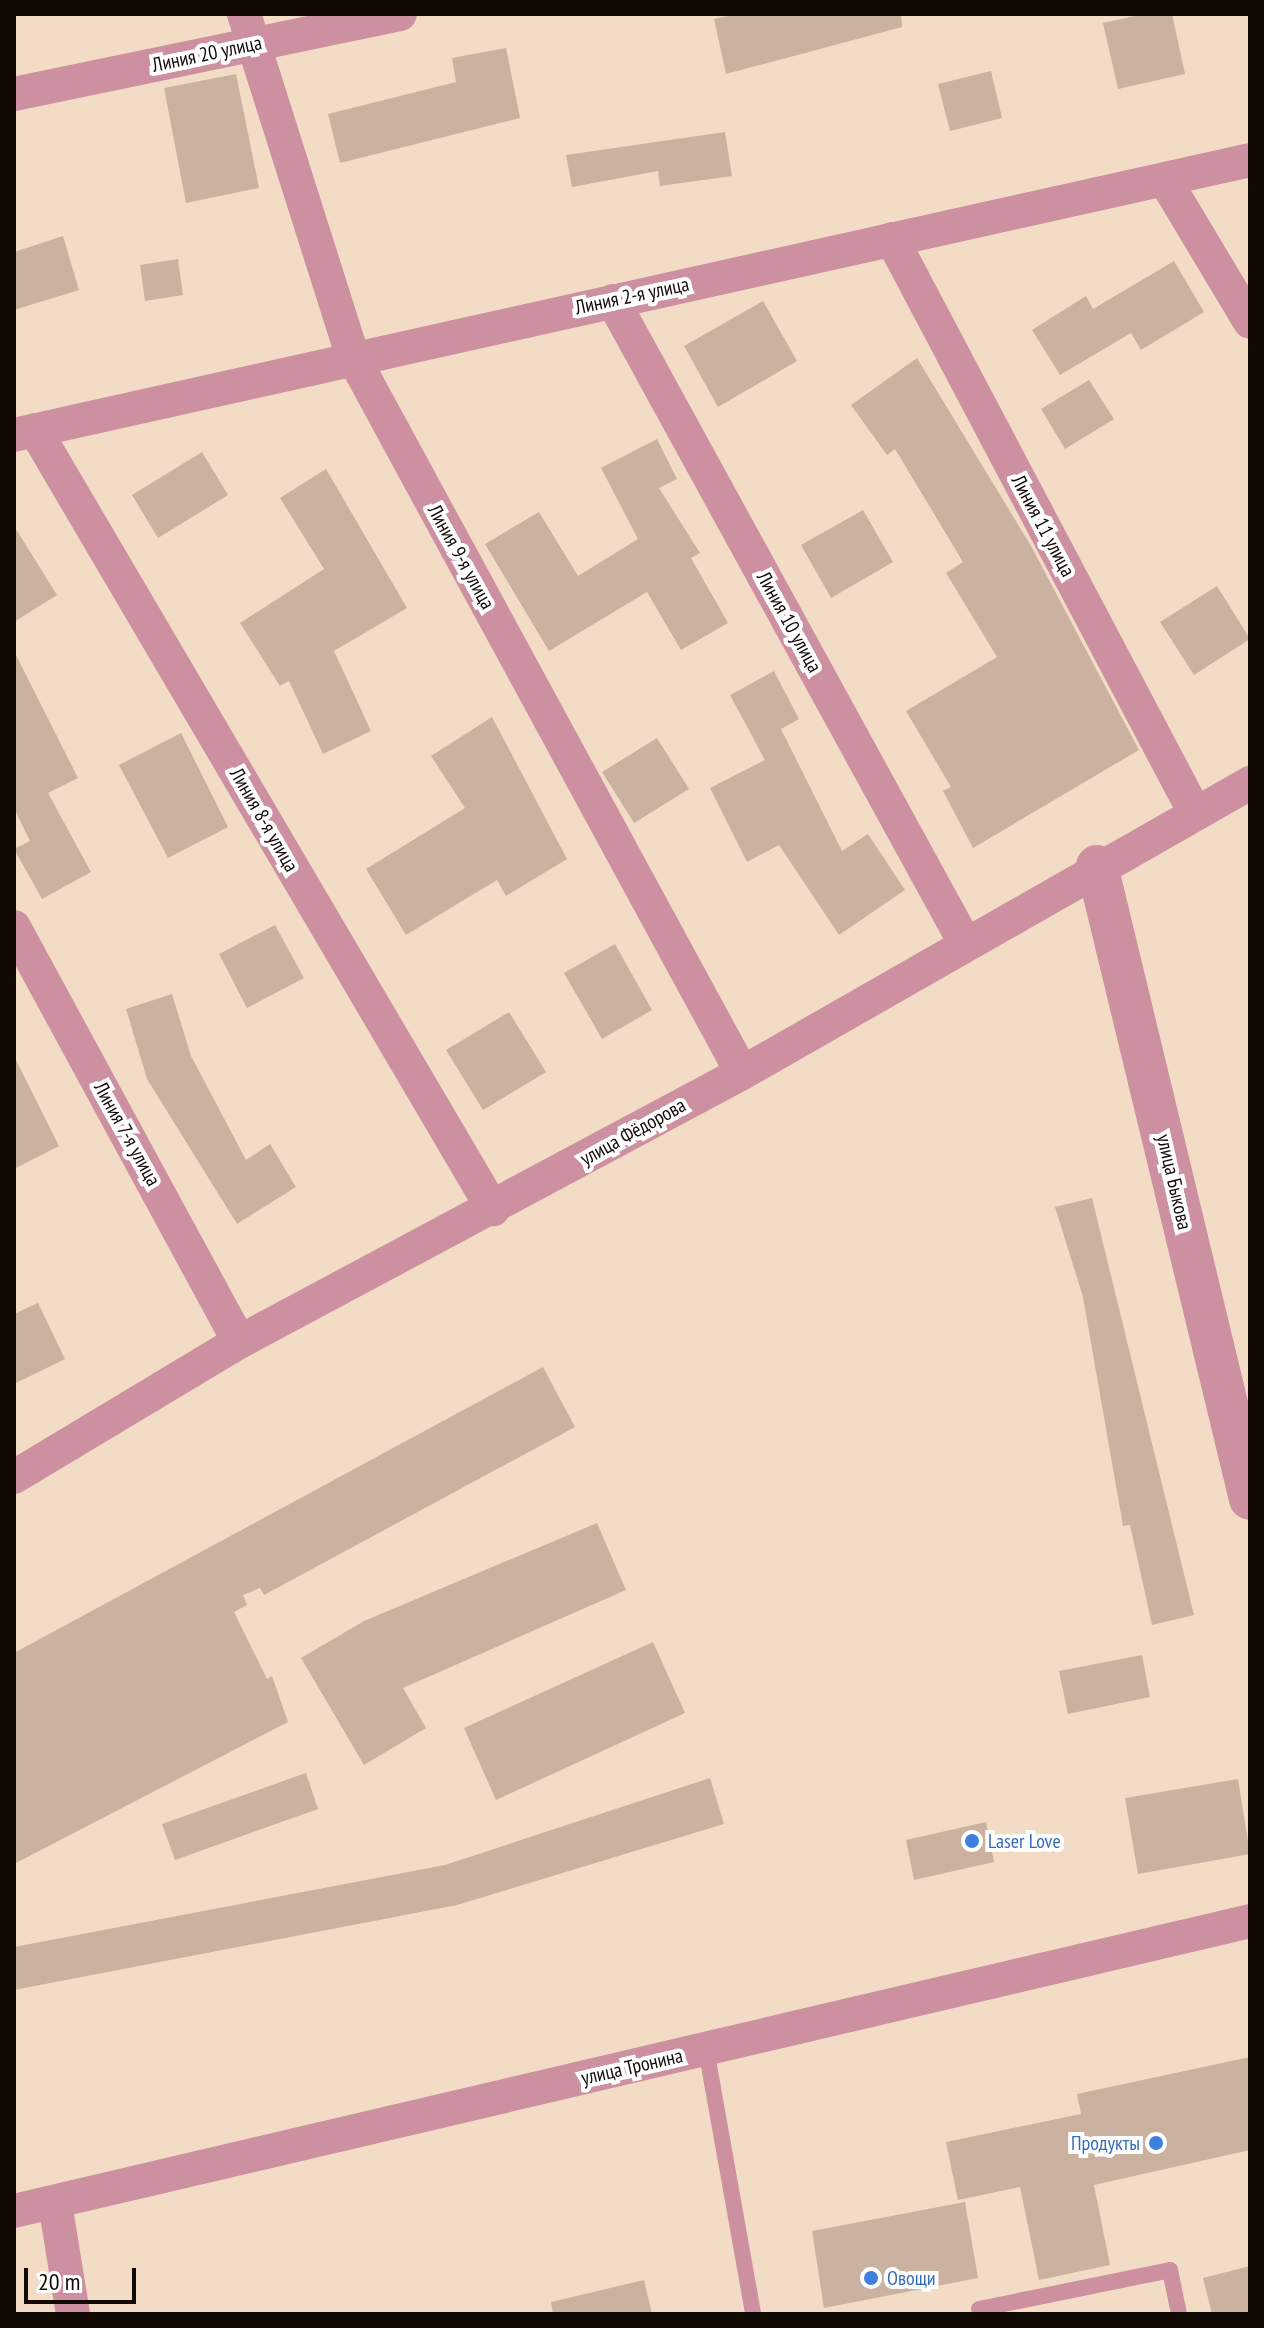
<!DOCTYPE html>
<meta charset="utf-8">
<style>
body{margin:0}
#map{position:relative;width:1264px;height:2328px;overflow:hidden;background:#f2dcc5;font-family:"PT Sans Narrow",sans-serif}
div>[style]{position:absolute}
.building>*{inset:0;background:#cbb2a0}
.service>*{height:16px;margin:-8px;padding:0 8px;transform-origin:8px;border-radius:8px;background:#cd90a0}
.minor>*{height:34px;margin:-17px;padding:0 17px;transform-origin:17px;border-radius:17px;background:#cd90a0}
.tertiary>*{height:42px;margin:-21px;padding:0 21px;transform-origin:21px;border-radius:21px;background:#cd90a0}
.dots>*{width:22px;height:22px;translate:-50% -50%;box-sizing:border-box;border:4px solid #fff;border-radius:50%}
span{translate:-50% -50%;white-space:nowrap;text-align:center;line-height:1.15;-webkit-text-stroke:8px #fff;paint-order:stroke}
.street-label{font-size:20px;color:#110a04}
.shop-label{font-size:20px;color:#366cbe}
.left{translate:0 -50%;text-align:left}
.right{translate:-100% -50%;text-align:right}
.frame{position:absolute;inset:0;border:16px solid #110a04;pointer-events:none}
.scale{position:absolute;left:24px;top:2268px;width:112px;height:36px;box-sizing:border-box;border:4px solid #110a04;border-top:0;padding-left:10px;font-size:24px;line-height:28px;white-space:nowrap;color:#110a04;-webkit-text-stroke:6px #fff;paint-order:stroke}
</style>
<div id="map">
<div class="building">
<i style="clip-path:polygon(737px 14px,901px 14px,902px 27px,726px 74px,714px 19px)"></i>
<i style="clip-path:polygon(1144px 14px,1172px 14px,1185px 74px,1118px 89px,1103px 23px)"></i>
<i style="clip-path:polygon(506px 48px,520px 118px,340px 163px,328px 114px,456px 82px,452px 58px)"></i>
<i style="clip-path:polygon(991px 71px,1002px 118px,950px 131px,938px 84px)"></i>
<i style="clip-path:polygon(236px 74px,259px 188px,186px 203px,164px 88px)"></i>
<i style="clip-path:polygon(725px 132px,732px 176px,660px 186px,658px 171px,572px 187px,566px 155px)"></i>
<i style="clip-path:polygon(63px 236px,79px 290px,14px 310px,14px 252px)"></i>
<i style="clip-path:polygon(178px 259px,183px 295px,145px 301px,140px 265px)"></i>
<i style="clip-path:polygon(1174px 261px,1204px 312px,1141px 350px,1131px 333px,1060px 375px,1032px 330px,1086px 296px,1093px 309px)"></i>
<i style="clip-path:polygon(763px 301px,797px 361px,718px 407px,684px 346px)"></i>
<i style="clip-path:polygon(917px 358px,1031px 546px,1139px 750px,973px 848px,943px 791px,951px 787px,906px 711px,997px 657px,946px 573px,963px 562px,895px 449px,887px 455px,851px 405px)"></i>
<i style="clip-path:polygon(1089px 380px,1114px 419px,1065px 449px,1041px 409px)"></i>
<i style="clip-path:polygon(657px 439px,677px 479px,659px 488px,700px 553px,691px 558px,728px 623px,681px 650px,647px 592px,549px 651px,485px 544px,539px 512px,578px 576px,638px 539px,601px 468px)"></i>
<i style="clip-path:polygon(202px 452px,228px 495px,158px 538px,132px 495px)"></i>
<i style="clip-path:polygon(326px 469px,407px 608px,334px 651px,371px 731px,323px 754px,289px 681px,280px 686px,240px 623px,324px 569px,280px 498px)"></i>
<i style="clip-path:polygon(863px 510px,893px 562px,831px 598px,801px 545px)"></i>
<i style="clip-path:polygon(14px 526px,57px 595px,14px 622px)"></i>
<i style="clip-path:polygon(1217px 586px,1250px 639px,1194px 675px,1160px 622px)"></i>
<i style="clip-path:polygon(14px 651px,78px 778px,48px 793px,91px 872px,42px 899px,14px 849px,30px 841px,14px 808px)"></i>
<i style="clip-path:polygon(774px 671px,799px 719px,781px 729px,842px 851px,868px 834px,905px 890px,839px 935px,779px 845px,747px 862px,710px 788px,765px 760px,730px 695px)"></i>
<i style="clip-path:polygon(492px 717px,567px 859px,506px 896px,497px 880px,406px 935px,366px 869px,465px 808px,431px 756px)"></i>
<i style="clip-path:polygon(181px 733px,228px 827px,168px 858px,119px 765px)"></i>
<i style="clip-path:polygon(657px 738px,689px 789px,634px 823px,602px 772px)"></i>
<i style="clip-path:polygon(275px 925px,304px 978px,247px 1008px,219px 954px)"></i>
<i style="clip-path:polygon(615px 944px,652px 1010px,602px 1039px,564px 973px)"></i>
<i style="clip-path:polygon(172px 994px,191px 1056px,246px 1160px,270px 1144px,296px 1187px,237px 1224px,147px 1079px,126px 1009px)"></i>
<i style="clip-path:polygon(509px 1012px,546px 1072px,483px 1110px,446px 1050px)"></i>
<i style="clip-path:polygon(14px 1056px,59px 1146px,14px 1169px)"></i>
<i style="clip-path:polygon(1092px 1198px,1194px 1615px,1152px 1625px,1130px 1525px,1123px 1526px,1083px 1297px,1055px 1207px)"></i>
<i style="clip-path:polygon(38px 1303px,65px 1359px,14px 1384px,14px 1314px)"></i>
<i style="clip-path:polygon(543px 1367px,575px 1427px,264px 1595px,260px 1588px,243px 1595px,247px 1605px,234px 1612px,267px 1679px,272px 1676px,288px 1722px,14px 1864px,14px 1653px)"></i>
<i style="clip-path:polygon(597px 1523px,626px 1590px,403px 1688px,426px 1728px,364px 1765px,301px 1658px,364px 1621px)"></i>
<i style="clip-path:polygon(653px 1642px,685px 1713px,496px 1800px,464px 1728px)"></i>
<i style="clip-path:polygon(1142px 1655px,1150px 1697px,1068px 1714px,1059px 1671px)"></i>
<i style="clip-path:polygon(306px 1773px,318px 1809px,175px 1860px,162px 1824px)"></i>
<i style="clip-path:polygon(710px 1778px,724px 1824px,457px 1905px,14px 1990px,14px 1947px,445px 1865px)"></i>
<i style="clip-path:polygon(1238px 1779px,1250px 1854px,1138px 1874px,1125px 1798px)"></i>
<i style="clip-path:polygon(986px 1822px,994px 1862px,914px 1880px,906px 1840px)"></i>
<i style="clip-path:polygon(1250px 2057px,1250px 2150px,1094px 2185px,1110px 2265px,1039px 2280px,1020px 2187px,958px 2200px,946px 2142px,1081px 2114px,1077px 2094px)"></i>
<i style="clip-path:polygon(965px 2202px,978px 2278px,824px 2308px,812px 2231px)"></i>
<i style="clip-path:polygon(1250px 2266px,1250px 2314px,1212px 2314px,1203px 2278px)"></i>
<i style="clip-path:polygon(644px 2280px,652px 2314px,553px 2314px,551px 2302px)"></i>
</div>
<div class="service">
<i style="left:706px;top:2049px;width:269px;rotate:79.9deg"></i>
<i style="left:979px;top:2309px;width:195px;rotate:-11.5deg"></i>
<i style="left:1170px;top:2270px;width:45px;rotate:78.4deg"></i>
</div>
<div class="minor">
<i style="left:244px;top:14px;width:360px;rotate:72.4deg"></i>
<i style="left:353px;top:357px;width:815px;rotate:61.48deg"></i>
<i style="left:14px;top:94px;width:394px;rotate:-11.7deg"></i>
<i style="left:1165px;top:180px;width:165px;rotate:59.1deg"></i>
<i style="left:892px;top:239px;width:649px;rotate:62.17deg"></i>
<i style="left:613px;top:301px;width:732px;rotate:61.26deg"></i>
<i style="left:35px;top:430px;width:904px;rotate:59.55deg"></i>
<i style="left:14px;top:435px;width:1266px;rotate:-12.54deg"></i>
<i style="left:14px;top:927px;width:472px;rotate:61.5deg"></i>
<i style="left:14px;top:1477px;width:262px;rotate:-31deg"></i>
<i style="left:239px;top:1342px;width:570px;rotate:-28.14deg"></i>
<i style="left:742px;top:1073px;width:585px;rotate:-29.72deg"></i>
<i style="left:55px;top:2203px;width:112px;rotate:80.8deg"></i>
<i style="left:14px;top:2211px;width:1270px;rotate:-13.2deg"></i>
</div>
<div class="tertiary">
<i style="left:1097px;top:866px;width:651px;rotate:76.41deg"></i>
</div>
<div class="dots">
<i style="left:972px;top:1841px;background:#3f7fe0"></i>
<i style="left:1156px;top:2143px;background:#3f7fe0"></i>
<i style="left:871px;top:2278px;background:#3f7fe0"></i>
</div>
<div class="street-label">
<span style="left:207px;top:54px;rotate:-12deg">Линия 20 улица</span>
<span style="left:632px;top:296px;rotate:-12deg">Линия 2-я улица</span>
<span style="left:1043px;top:526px;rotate:62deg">Линия 11 улица</span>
<span style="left:461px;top:557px;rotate:61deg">Линия 9-я улица</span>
<span style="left:789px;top:622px;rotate:61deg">Линия 10 улица</span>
<span style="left:264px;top:820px;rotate:60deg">Линия 8-я улица</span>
<span style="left:633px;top:1132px;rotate:-29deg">улица Фёдорова</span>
<span style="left:127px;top:1134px;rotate:61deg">Линия 7-я улица</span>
<span style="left:1174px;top:1182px;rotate:77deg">улица Быкова</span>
<span style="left:632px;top:2067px;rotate:-13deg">улица Тронина</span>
</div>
<div class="shop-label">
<span class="left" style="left:988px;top:1841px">Laser Love</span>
<span class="right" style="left:1140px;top:2143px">Продукты</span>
<span class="left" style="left:887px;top:2278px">Овощи</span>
</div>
<div class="frame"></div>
<div class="scale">20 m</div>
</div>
